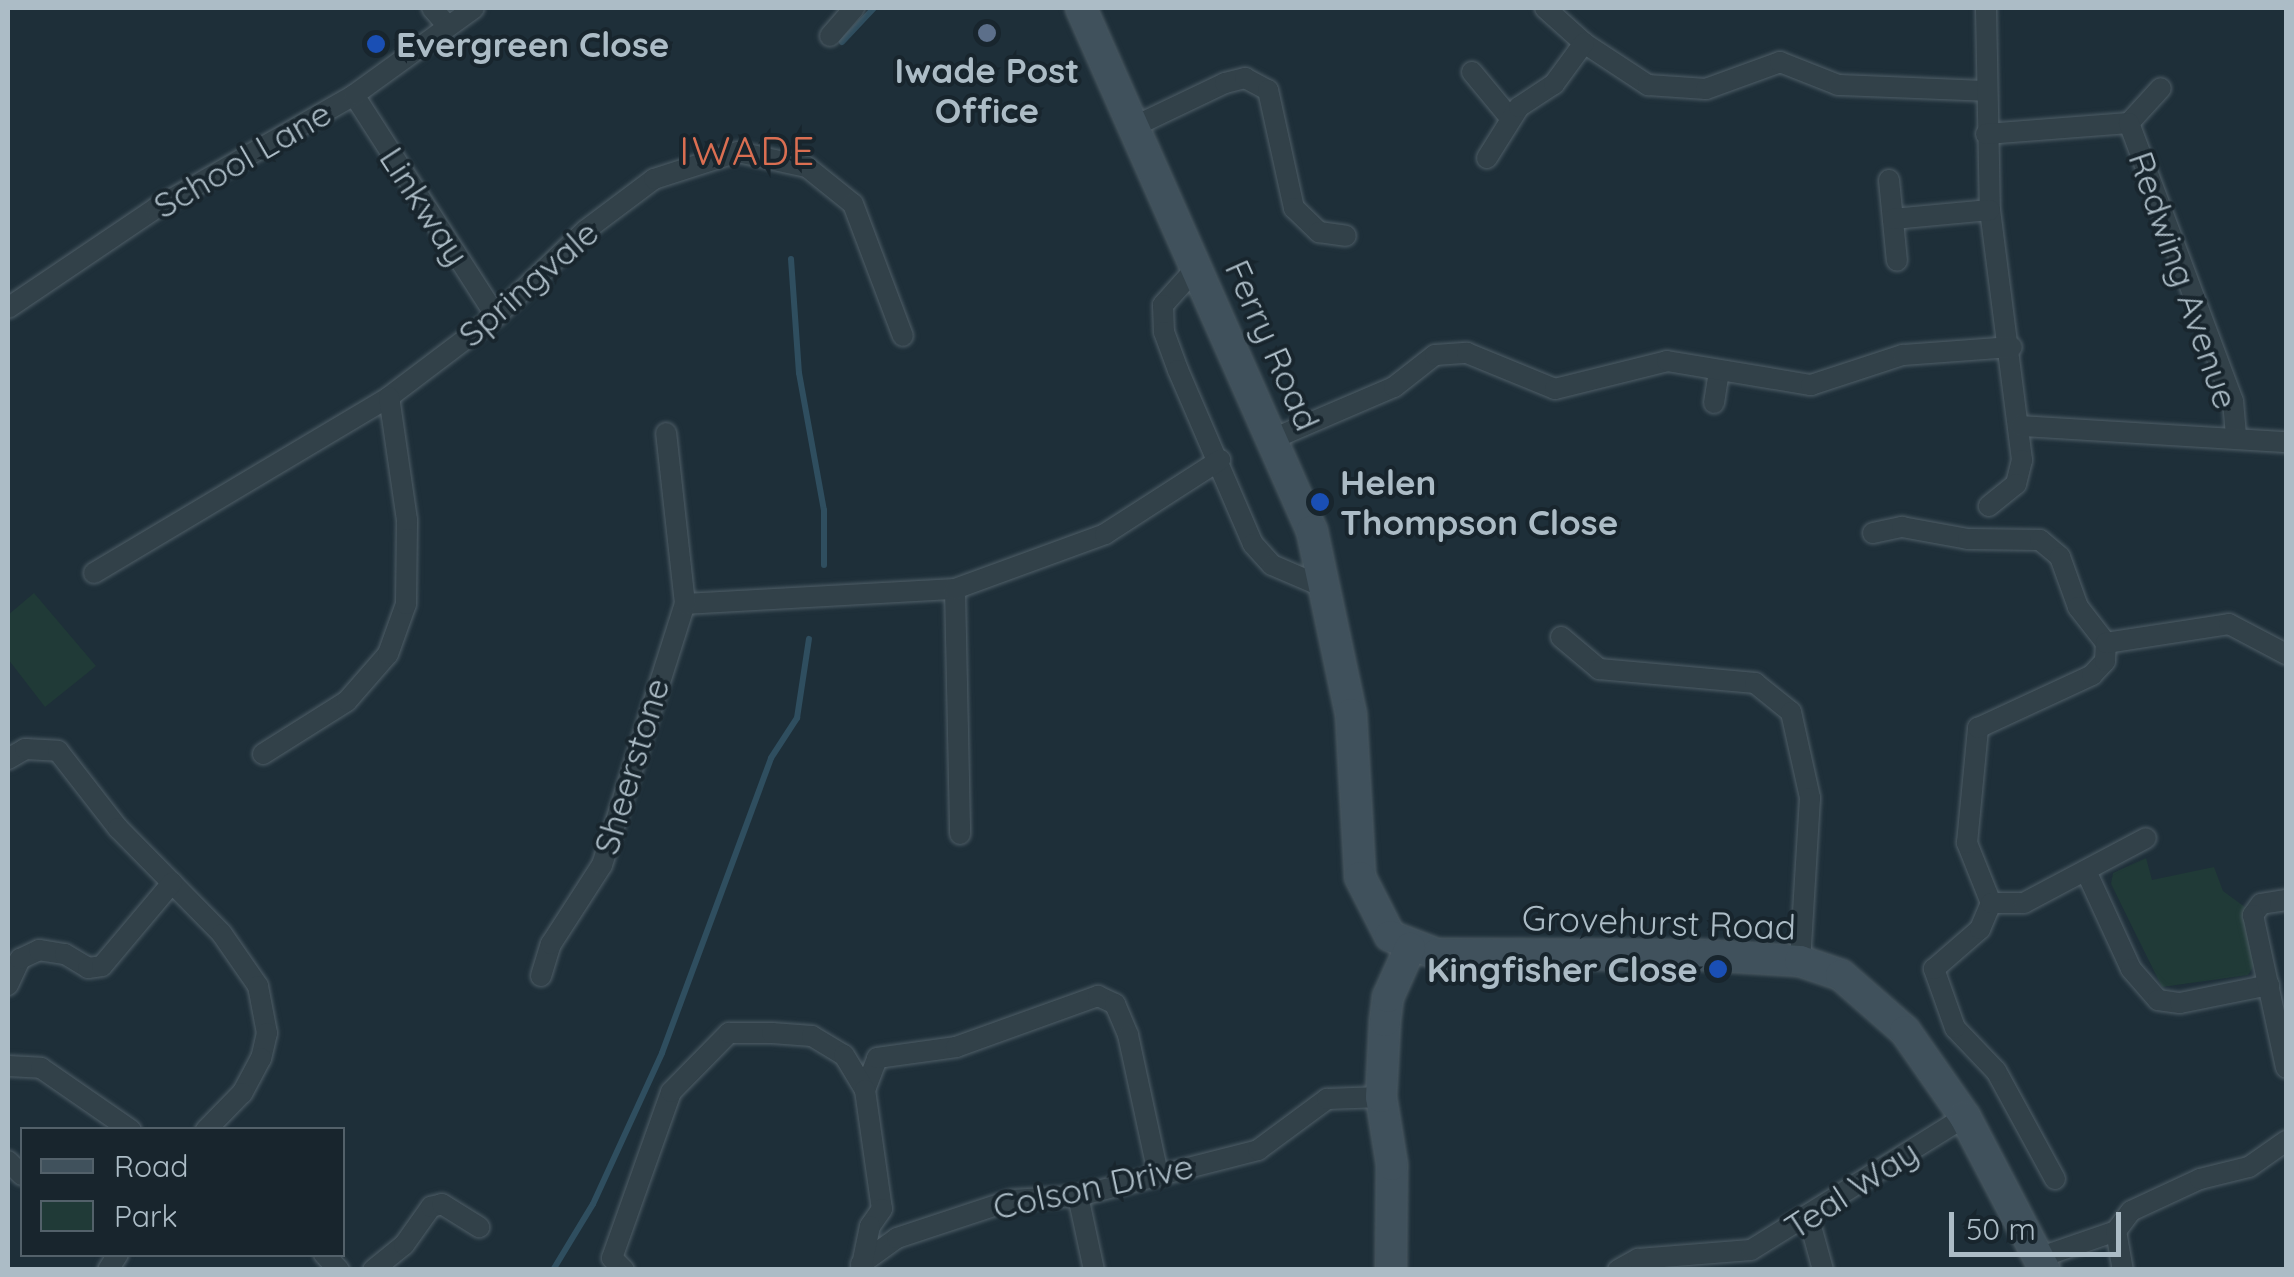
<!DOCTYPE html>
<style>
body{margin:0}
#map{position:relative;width:2294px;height:1277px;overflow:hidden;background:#1e2f39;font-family:Quicksand,sans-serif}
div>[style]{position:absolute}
.green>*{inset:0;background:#203a37}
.stream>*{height:6px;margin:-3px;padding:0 3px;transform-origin:3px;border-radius:3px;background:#2f4e5f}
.roads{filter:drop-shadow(0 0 2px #4f5e67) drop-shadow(0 0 2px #4f5e67)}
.street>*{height:20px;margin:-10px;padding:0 10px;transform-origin:10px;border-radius:10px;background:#324149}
.secondary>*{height:30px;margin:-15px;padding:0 15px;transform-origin:15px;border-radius:15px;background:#40515c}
.dots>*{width:28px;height:28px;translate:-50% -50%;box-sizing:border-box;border:5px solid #18252d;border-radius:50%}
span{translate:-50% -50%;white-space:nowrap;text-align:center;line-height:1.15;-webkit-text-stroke:8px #18252d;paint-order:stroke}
.poi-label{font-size:35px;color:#acbcc6;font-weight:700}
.left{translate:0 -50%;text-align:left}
.right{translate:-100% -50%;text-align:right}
.street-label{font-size:35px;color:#acbcc6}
.quarter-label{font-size:40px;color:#db6f52;letter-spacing:2.5px}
.frame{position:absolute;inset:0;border:10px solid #acbcc6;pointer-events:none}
.legend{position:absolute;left:20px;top:1127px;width:325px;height:130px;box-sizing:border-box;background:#18252d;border:2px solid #53616a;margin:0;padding:12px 18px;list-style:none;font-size:30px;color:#acbcc6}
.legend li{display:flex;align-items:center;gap:20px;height:50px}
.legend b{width:50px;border:2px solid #53616a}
.scale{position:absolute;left:1949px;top:1212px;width:172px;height:45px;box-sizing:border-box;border:5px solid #acbcc6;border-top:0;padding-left:12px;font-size:30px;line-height:35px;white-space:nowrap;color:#acbcc6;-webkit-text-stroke:8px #18252d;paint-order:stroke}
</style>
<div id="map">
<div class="green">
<i style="clip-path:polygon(34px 593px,96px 666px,45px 707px,8px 659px,8px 615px)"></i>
<i style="clip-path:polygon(2146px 858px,2152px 880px,2214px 867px,2223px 891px,2249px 910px,2256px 963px,2248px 975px,2162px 987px,2111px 884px,2113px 873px)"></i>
</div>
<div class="stream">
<i style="left:842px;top:42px;width:47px;rotate:-46.7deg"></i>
<i style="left:791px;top:259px;width:114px;rotate:86deg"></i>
<i style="left:799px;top:373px;width:139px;rotate:79.7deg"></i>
<i style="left:824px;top:510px;width:55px;rotate:90deg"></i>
<i style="left:553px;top:1270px;width:77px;rotate:-58.8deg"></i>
<i style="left:593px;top:1204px;width:166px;rotate:-65.4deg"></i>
<i style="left:662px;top:1053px;width:314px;rotate:-69.7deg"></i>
<i style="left:771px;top:758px;width:48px;rotate:-57deg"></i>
<i style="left:797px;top:718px;width:80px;rotate:-81.4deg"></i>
</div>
<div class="roads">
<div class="street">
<i style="left:432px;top:8px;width:23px;rotate:49deg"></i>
<i style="left:1545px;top:8px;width:52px;rotate:41.9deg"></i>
<i style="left:1584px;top:43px;width:77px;rotate:33.3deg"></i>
<i style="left:1648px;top:85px;width:58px;rotate:3.9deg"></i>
<i style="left:1706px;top:89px;width:79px;rotate:-20deg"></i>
<i style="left:1780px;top:62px;width:62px;rotate:21.6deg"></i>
<i style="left:1838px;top:85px;width:149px;rotate:2.3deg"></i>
<i style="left:1986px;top:8px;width:202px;rotate:88.9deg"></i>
<i style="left:1990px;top:210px;width:252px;rotate:82.7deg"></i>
<i style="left:2022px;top:460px;width:25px;rotate:104deg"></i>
<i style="left:2016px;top:484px;width:35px;rotate:141deg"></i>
<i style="left:830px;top:36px;width:37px;rotate:-49deg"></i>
<i style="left:1472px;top:72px;width:60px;rotate:50.4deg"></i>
<i style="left:354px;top:95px;width:263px;rotate:57.3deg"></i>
<i style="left:2129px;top:123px;width:47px;rotate:-47.6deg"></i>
<i style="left:1133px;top:127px;width:102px;rotate:-25.6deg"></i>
<i style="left:1225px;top:83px;width:21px;rotate:-14deg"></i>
<i style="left:1245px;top:78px;width:26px;rotate:28deg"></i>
<i style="left:1268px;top:90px;width:121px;rotate:77.6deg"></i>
<i style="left:1294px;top:208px;width:35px;rotate:44deg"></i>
<i style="left:1319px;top:232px;width:27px;rotate:8deg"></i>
<i style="left:1986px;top:134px;width:143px;rotate:-4.4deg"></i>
<i style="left:2129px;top:123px;width:297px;rotate:69.5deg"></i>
<i style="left:2233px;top:401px;width:38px;rotate:85deg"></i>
<i style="left:1487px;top:158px;width:60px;rotate:-57.9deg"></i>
<i style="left:1519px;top:107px;width:42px;rotate:-33.3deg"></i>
<i style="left:1554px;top:84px;width:51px;rotate:-53.8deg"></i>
<i style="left:1889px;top:180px;width:81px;rotate:84.4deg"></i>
<i style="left:1893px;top:219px;width:97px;rotate:-5.3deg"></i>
<i style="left:1197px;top:267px;width:51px;rotate:131.8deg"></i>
<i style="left:1163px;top:305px;width:27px;rotate:88deg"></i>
<i style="left:1164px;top:332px;width:40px;rotate:69.8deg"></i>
<i style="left:1178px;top:370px;width:189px;rotate:66.7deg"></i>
<i style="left:1253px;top:544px;width:28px;rotate:48deg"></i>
<i style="left:1272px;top:565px;width:53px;rotate:23.2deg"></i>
<i style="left:8px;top:308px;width:179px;rotate:-34deg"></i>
<i style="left:156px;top:208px;width:228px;rotate:-29.7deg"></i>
<i style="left:354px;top:95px;width:148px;rotate:-35.9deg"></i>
<i style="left:1714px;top:403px;width:30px;rotate:-81deg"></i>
<i style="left:2021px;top:426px;width:265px;rotate:3.5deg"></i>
<i style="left:1275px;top:438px;width:129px;rotate:-23.2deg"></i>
<i style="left:1394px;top:387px;width:52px;rotate:-38deg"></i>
<i style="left:1435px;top:355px;width:32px;rotate:-4deg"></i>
<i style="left:1467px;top:353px;width:95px;rotate:22.2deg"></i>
<i style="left:1555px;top:389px;width:115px;rotate:-14deg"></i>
<i style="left:1667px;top:361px;width:146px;rotate:9.5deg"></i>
<i style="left:1811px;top:385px;width:97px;rotate:-18.1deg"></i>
<i style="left:1903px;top:355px;width:109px;rotate:-4.2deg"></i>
<i style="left:1873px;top:533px;width:30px;rotate:-12deg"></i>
<i style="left:1902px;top:527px;width:67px;rotate:10.3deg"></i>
<i style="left:1968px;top:539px;width:72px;rotate:0.8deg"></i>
<i style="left:2040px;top:540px;width:26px;rotate:40deg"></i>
<i style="left:2060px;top:557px;width:53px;rotate:70.2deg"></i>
<i style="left:2078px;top:607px;width:46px;rotate:52.1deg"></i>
<i style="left:94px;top:573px;width:344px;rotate:-30.8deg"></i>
<i style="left:389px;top:397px;width:134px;rotate:-37.1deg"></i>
<i style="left:496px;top:316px;width:124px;rotate:-43.7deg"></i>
<i style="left:586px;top:230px;width:85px;rotate:-36.9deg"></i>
<i style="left:654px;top:179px;width:88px;rotate:-17.8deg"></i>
<i style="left:738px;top:152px;width:71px;rotate:12.3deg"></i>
<i style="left:807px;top:167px;width:59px;rotate:38.8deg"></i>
<i style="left:853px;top:204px;width:141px;rotate:69.3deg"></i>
<i style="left:955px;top:589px;width:245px;rotate:88.8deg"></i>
<i style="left:685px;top:604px;width:270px;rotate:-3.2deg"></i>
<i style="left:955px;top:589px;width:160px;rotate:-20.1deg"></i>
<i style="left:1105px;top:534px;width:137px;rotate:-32.8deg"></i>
<i style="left:1561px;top:637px;width:50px;rotate:40.1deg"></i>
<i style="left:1599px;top:669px;width:157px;rotate:5.1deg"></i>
<i style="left:1755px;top:683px;width:46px;rotate:38.9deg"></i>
<i style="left:1791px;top:712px;width:88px;rotate:77.5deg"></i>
<i style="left:1810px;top:798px;width:163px;rotate:93.5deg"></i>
<i style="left:263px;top:754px;width:99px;rotate:-32.2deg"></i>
<i style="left:347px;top:701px;width:62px;rotate:-48.9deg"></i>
<i style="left:388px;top:654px;width:53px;rotate:-70.2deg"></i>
<i style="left:406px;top:604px;width:84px;rotate:-89.3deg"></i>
<i style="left:407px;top:520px;width:124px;rotate:-98.3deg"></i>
<i style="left:8px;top:759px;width:20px;rotate:-30deg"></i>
<i style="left:25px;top:749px;width:33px;rotate:3deg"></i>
<i style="left:58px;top:751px;width:98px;rotate:52.1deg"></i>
<i style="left:118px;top:828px;width:148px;rotate:45.5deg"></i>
<i style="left:222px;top:934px;width:63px;rotate:55.3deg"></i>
<i style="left:258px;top:986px;width:48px;rotate:79.2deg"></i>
<i style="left:267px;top:1033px;width:26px;rotate:103deg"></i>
<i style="left:261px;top:1058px;width:40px;rotate:118deg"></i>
<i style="left:242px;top:1093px;width:52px;rotate:134.2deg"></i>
<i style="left:2086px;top:871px;width:108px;rotate:65.3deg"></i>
<i style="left:2131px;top:969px;width:41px;rotate:48.9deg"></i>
<i style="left:2158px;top:1000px;width:22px;rotate:8deg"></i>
<i style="left:2180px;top:1003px;width:91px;rotate:-11.4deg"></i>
<i style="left:2286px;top:900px;width:25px;rotate:171deg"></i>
<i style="left:2261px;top:904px;width:14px;rotate:126deg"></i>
<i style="left:2253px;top:915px;width:156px;rotate:77.8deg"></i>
<i style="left:1991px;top:903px;width:65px;rotate:-111.8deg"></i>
<i style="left:1967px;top:843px;width:116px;rotate:-84.5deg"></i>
<i style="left:1978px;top:728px;width:126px;rotate:-24.9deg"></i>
<i style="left:2092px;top:675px;width:19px;rotate:-47deg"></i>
<i style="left:2105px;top:661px;width:18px;rotate:-87deg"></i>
<i style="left:2106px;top:643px;width:124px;rotate:-8.8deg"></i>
<i style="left:2229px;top:624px;width:64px;rotate:27.8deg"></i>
<i style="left:541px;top:976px;width:34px;rotate:-73deg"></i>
<i style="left:551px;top:944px;width:94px;rotate:-57.2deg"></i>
<i style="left:602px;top:865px;width:274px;rotate:-72.4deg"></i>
<i style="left:685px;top:604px;width:172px;rotate:-96.3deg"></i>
<i style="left:8px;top:985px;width:29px;rotate:-65deg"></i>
<i style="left:20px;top:959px;width:21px;rotate:-25deg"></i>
<i style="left:39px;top:950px;width:26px;rotate:9deg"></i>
<i style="left:65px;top:954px;width:27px;rotate:31deg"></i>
<i style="left:88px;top:968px;width:14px;rotate:-8deg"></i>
<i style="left:102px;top:966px;width:109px;rotate:-49.9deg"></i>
<i style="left:8px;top:1066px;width:33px;rotate:3deg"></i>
<i style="left:41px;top:1068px;width:109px;rotate:34.6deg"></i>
<i style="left:865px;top:1090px;width:34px;rotate:-69deg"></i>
<i style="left:877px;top:1058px;width:80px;rotate:-7.9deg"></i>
<i style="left:956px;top:1047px;width:151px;rotate:-19.8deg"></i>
<i style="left:1098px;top:996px;width:19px;rotate:25deg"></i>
<i style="left:1115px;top:1004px;width:34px;rotate:67deg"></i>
<i style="left:1128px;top:1035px;width:142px;rotate:77.8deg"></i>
<i style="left:8px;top:1161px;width:20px;rotate:45deg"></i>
<i style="left:2055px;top:1179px;width:123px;rotate:-118.6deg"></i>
<i style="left:1996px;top:1071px;width:59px;rotate:-133.6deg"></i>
<i style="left:1955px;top:1028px;width:63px;rotate:-109.6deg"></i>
<i style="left:1934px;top:969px;width:61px;rotate:-41deg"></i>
<i style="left:1980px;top:929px;width:28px;rotate:-67deg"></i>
<i style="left:1991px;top:903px;width:33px"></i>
<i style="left:2024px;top:903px;width:138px;rotate:-28deg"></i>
<i style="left:1078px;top:1196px;width:76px;rotate:77.8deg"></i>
<i style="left:1809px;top:1219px;width:53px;rotate:74.6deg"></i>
<i style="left:2116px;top:1231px;width:40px;rotate:80deg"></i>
<i style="left:324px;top:1254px;width:22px;rotate:47deg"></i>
<i style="left:2041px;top:1257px;width:79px;rotate:-19.1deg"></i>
<i style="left:2116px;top:1231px;width:25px;rotate:-53deg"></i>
<i style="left:2131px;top:1211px;width:76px;rotate:-24.9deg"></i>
<i style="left:2200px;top:1179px;width:50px;rotate:-13.8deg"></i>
<i style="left:2249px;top:1167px;width:45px;rotate:-35.1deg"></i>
<i style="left:861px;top:1264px;width:44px;rotate:-35.8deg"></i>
<i style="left:897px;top:1238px;width:121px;rotate:-18.3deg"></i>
<i style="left:1012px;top:1200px;width:66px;rotate:-3.5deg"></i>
<i style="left:1078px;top:1196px;width:186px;rotate:-14.3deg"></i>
<i style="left:1258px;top:1150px;width:86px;rotate:-36.5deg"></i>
<i style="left:1327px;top:1099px;width:54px;rotate:-2.1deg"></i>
<i style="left:108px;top:1270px;width:19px;rotate:-58deg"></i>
<i style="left:373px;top:1270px;width:40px;rotate:-39deg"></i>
<i style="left:404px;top:1245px;width:47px;rotate:-54.6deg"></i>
<i style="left:431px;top:1207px;width:11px;rotate:-15deg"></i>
<i style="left:442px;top:1204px;width:44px;rotate:31.9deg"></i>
<i style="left:624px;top:1270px;width:17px;rotate:-135deg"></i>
<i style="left:612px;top:1258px;width:176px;rotate:-70.4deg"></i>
<i style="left:671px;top:1092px;width:83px;rotate:-45.5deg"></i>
<i style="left:729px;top:1033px;width:43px"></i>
<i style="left:772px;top:1033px;width:40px;rotate:4.3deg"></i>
<i style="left:812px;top:1036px;width:37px;rotate:31deg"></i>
<i style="left:844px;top:1055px;width:41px;rotate:59deg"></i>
<i style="left:865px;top:1090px;width:120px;rotate:81.9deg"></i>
<i style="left:882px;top:1209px;width:21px;rotate:125deg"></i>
<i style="left:870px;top:1226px;width:45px;rotate:101.6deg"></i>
<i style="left:1618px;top:1270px;width:23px;rotate:-29deg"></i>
<i style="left:1638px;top:1259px;width:113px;rotate:-4.6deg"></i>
<i style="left:1751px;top:1250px;width:252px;rotate:-31.9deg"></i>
</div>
<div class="secondary">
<i style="left:1081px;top:8px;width:572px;rotate:66.17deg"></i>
<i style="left:1312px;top:531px;width:187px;rotate:78deg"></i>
<i style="left:1351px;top:714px;width:163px;rotate:86.8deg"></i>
<i style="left:1360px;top:877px;width:66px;rotate:63deg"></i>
<i style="left:1390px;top:936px;width:50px;rotate:21deg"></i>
<i style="left:1437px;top:954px;width:265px;rotate:0.2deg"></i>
<i style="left:1702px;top:955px;width:98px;rotate:3.5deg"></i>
<i style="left:1800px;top:961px;width:43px;rotate:18.9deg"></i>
<i style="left:1841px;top:975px;width:85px;rotate:41.2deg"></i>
<i style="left:1905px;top:1031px;width:105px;rotate:55.1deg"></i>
<i style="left:1965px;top:1117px;width:173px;rotate:62.4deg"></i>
<i style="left:1391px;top:1270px;width:105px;rotate:-89.5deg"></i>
<i style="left:1392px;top:1165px;width:69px;rotate:-99.2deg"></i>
<i style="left:1381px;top:1097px;width:76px;rotate:-87deg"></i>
<i style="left:1385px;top:1021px;width:24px;rotate:-83deg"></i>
<i style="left:1388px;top:997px;width:54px;rotate:-65.8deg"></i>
</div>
</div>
<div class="dots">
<i style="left:987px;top:33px;background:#5c6f8a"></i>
<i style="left:376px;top:44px;background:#1a4fb4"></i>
<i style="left:1320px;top:502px;background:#1a4fb4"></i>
<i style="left:1718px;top:969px;background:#1a4fb4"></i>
</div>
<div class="poi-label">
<span class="left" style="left:396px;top:44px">Evergreen Close</span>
<span style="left:987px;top:90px">Iwade Post<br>Office</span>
<span class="left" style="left:1340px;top:502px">Helen<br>Thompson Close</span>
<span class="right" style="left:1698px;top:969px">Kingfisher Close</span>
</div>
<div class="street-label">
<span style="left:242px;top:159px;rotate:-30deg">School Lane</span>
<span style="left:425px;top:206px;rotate:57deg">Linkway</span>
<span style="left:2184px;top:280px;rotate:71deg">Redwing Avenue</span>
<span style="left:528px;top:283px;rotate:-41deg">Springvale</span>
<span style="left:1273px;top:345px;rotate:66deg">Ferry Road</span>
<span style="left:631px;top:766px;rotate:-73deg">Sheerstone</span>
<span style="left:1659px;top:922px;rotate:2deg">Grovehurst Road</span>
<span style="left:1093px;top:1186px;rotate:-12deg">Colson Drive</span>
<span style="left:1851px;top:1189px;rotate:-33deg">Teal Way</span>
</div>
<div class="quarter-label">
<span style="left:748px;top:150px">IWADE</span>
</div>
<div class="frame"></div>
<ul class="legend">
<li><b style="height:12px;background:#40515c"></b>Road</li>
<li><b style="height:28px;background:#203a37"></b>Park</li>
</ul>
<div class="scale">50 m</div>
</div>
